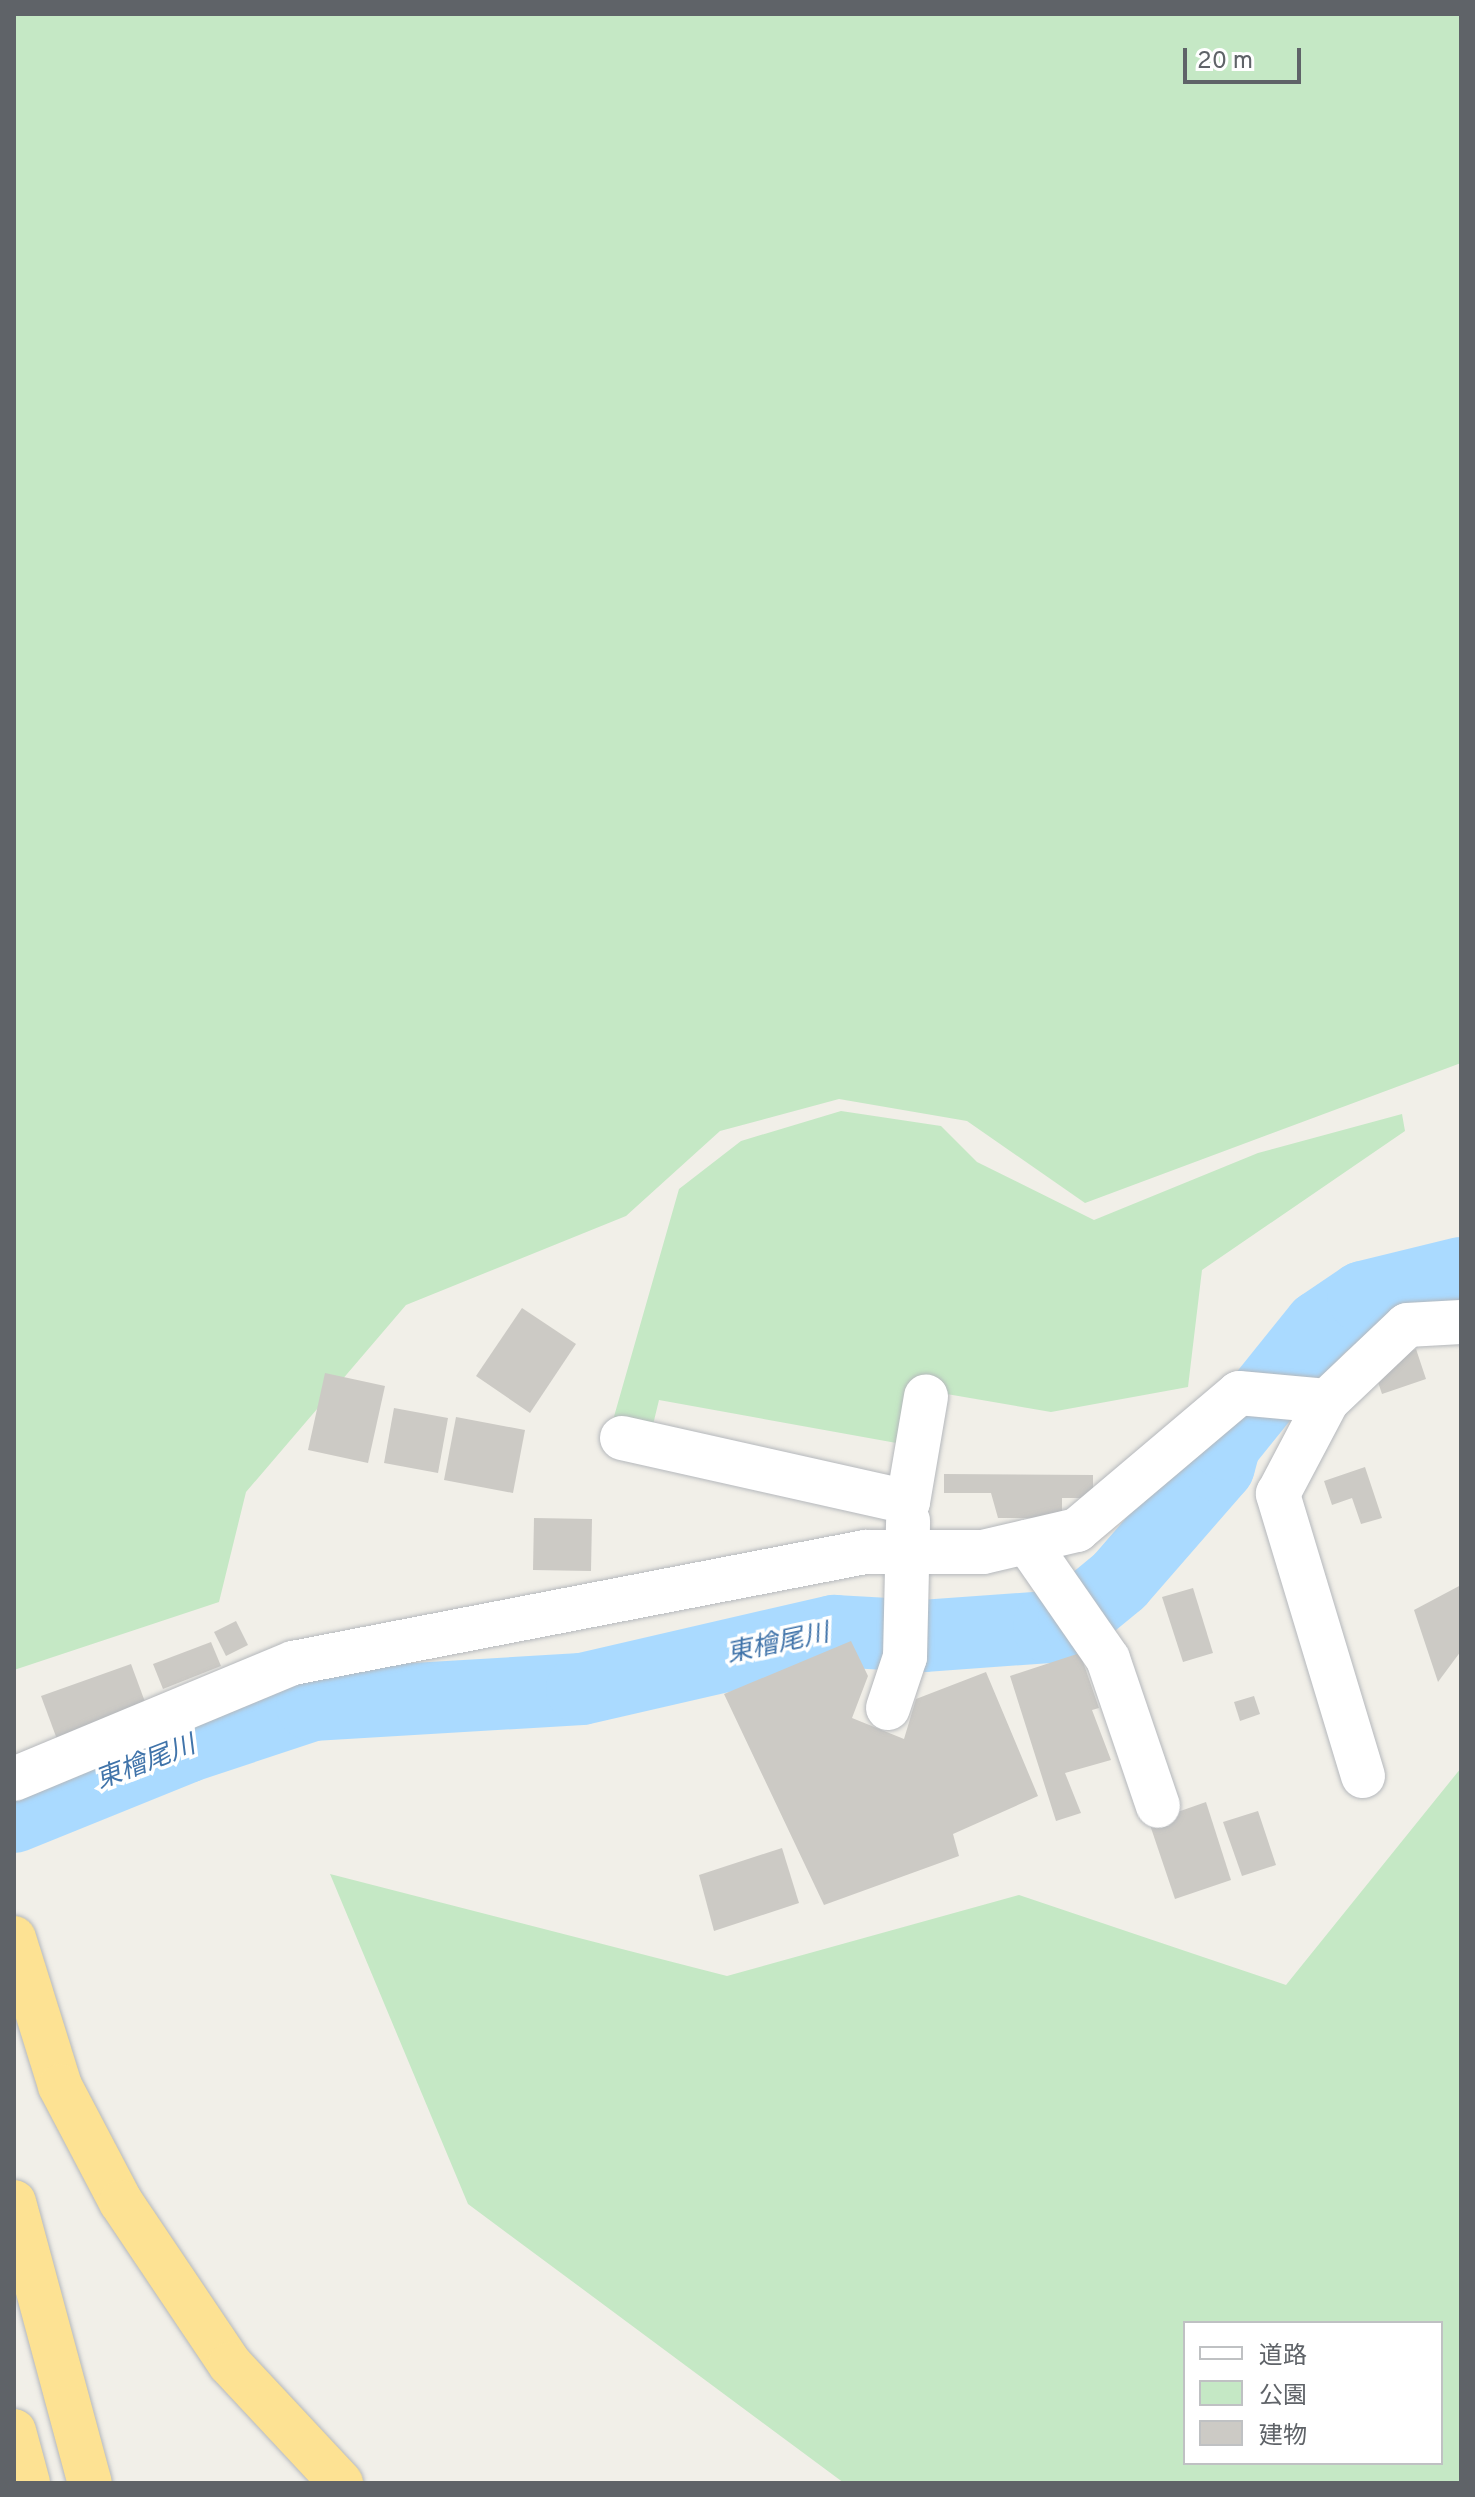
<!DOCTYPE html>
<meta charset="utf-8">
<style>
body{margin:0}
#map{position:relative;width:1475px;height:2497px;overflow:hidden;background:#f1efe8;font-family:Overpass,"Noto Sans JP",sans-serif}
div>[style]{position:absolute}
.green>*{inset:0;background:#c5e8c5}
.river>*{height:72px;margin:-36px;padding:0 36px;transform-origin:36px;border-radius:36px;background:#aadaff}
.building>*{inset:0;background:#cccac5}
.roads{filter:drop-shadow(0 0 2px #b5b8bc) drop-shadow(0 0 2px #b5b8bc)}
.minor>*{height:44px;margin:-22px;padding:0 22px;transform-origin:22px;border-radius:22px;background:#fff}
.highway>*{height:44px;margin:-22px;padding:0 22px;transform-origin:22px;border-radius:22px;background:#fde293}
span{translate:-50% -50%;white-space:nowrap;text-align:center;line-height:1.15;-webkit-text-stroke:7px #fff;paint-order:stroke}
.water-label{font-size:26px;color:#4174aa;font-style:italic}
.frame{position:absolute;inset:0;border:16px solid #5f6368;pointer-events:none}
.legend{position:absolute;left:1183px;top:2321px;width:260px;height:144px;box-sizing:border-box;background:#fff;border:2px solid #bfc1c3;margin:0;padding:10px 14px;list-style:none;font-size:24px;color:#5f6368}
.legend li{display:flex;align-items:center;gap:16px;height:40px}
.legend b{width:40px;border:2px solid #bfc1c3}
.scale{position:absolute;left:1183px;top:48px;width:118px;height:36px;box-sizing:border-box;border:4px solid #5f6368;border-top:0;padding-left:10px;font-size:24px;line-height:28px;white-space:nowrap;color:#5f6368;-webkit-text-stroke:6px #fff;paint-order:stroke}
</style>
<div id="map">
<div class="green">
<i style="clip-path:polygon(14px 14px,1461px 14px,1461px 1063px,1085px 1203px,967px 1121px,839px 1099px,720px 1131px,626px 1216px,406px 1305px,246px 1492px,219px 1602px,14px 1670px)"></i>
<i style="clip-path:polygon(841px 1111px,941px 1126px,977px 1162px,1094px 1220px,1258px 1153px,1402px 1114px,1405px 1131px,1202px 1270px,1188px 1387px,1051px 1412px,906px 1387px,902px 1444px,659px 1400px,651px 1433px,611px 1427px,679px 1189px,741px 1141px)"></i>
<i style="clip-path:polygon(evenodd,1461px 1768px,1461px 2483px,844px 2483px,468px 2204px,330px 1874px,727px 1976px,1019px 1895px,1286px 1985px,1461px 1768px,1185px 2323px,1441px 2323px,1441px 2463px,1185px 2463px,1185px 2323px)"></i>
</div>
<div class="river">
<i style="left:14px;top:1817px;width:186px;rotate:-22.1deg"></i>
<i style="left:186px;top:1747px;width:133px;rotate:-18.4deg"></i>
<i style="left:312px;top:1705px;width:270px;rotate:-3.4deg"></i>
<i style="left:582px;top:1689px;width:259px;rotate:-13deg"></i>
<i style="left:834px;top:1631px;width:89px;rotate:3.2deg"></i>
<i style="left:923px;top:1636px;width:126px;rotate:-4.1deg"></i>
<i style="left:1049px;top:1627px;width:27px;rotate:-20deg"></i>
<i style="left:1074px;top:1618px;width:58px;rotate:-39.4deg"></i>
<i style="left:1119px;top:1581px;width:152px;rotate:-49deg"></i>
<i style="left:1219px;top:1466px;width:23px;rotate:-75deg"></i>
<i style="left:1225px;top:1444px;width:151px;rotate:-51.2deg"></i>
<i style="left:1320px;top:1326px;width:52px;rotate:-34deg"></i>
<i style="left:1363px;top:1297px;width:101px;rotate:-13.8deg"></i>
</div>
<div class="building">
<i style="clip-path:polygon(522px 1308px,576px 1344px,530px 1413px,476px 1376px)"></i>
<i style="clip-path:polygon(1416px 1349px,1426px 1379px,1382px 1394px,1372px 1364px)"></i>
<i style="clip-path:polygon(325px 1373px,385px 1386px,368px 1463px,308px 1450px)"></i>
<i style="clip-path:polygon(394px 1408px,448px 1418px,438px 1473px,384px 1463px)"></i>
<i style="clip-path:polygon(456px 1417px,525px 1430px,513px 1493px,444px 1480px)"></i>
<i style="clip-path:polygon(1365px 1467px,1382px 1518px,1361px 1524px,1352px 1498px,1332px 1505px,1324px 1481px)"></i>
<i style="clip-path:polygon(944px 1474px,1093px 1475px,1093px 1498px,1062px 1498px,1062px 1518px,998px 1518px,991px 1493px,944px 1493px)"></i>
<i style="clip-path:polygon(534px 1518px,592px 1519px,591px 1571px,533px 1570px)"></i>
<i style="clip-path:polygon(1461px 1585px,1461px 1651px,1438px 1682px,1414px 1610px)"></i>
<i style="clip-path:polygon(1193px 1588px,1213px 1653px,1183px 1662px,1162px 1597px)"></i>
<i style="clip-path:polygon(236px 1621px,248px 1645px,226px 1656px,214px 1632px)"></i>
<i style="clip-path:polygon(851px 1641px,868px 1676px,852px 1718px,904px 1739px,916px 1699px,986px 1672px,1038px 1796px,953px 1834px,959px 1856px,824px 1905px,724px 1694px)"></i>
<i style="clip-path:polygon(211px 1642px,221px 1666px,163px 1689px,153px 1664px)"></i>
<i style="clip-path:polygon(1080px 1653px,1099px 1708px,1092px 1710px,1111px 1760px,1065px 1773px,1081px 1813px,1056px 1821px,1010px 1676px)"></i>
<i style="clip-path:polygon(131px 1664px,148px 1710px,58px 1742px,41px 1696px)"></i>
<i style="clip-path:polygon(1254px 1696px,1260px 1714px,1240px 1721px,1234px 1702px)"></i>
<i style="clip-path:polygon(1206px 1802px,1231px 1880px,1175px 1899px,1149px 1822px)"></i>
<i style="clip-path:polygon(1258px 1811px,1276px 1865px,1242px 1876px,1223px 1822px)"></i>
<i style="clip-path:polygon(782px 1848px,799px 1903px,714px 1931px,699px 1875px)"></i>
</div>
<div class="roads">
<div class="minor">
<i style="left:622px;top:1438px;width:293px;rotate:12.6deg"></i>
<i style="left:908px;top:1502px;width:107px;rotate:-80.3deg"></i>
<i style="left:1027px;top:1542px;width:142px;rotate:55.3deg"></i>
<i style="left:1108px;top:1659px;width:155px;rotate:71.2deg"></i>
<i style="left:888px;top:1708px;width:54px;rotate:-71.6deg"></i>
<i style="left:905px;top:1657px;width:136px;rotate:-88.7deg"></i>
<i style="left:1363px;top:1776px;width:295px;rotate:-106.8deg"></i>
<i style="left:1278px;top:1494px;width:105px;rotate:-62.2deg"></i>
<i style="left:1327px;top:1401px;width:110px;rotate:-43.5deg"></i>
<i style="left:1407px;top:1325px;width:54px;rotate:-3.2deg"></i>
<i style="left:14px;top:1779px;width:302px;rotate:-22.6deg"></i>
<i style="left:293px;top:1663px;width:583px;rotate:-10.98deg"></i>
<i style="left:865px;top:1552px;width:118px"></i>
<i style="left:983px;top:1552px;width:97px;rotate:-13.2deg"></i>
<i style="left:1077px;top:1530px;width:212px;rotate:-40.2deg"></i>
<i style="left:1239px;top:1393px;width:88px;rotate:5.2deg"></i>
</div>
<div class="highway">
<i style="left:14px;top:1938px;width:155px;rotate:72.7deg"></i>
<i style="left:60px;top:2086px;width:131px;rotate:62.3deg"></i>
<i style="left:121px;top:2202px;width:195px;rotate:56.1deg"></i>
<i style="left:230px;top:2364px;width:163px;rotate:47deg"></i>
<i style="left:14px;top:2202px;width:291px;rotate:74.9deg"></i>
<i style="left:14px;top:2431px;width:54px;rotate:74.9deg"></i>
</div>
</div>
<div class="water-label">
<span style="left:778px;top:1645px;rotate:-12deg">東檜尾川</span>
<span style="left:146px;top:1764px;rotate:-21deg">東檜尾川</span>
</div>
<div class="frame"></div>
<ul class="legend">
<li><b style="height:10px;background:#fff"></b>道路</li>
<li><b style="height:22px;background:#c5e8c5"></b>公園</li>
<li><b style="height:22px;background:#cccac5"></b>建物</li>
</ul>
<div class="scale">20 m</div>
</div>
